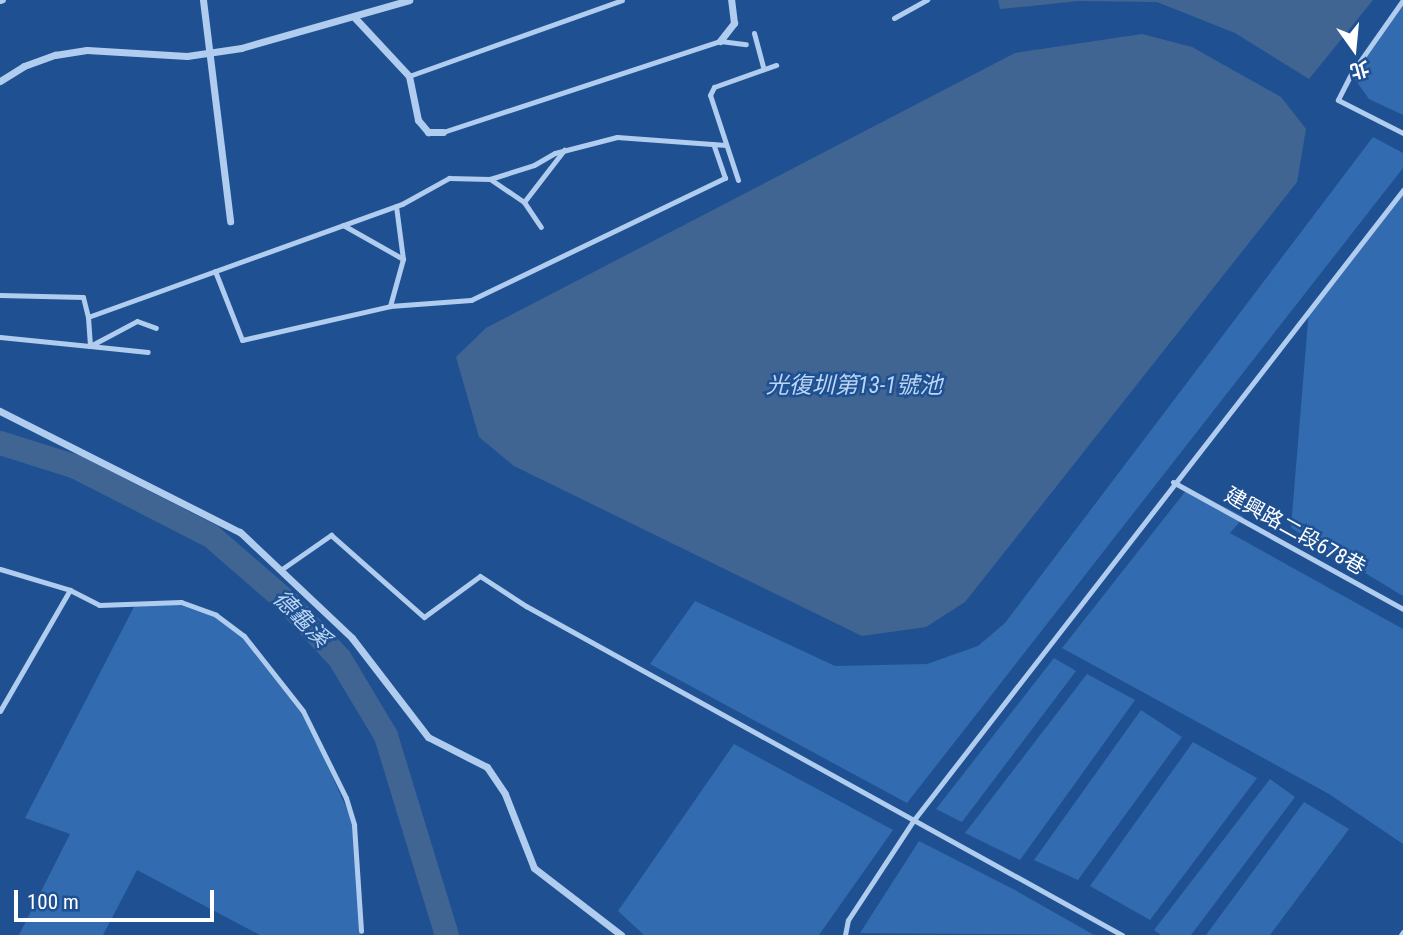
<!DOCTYPE html>
<meta charset="utf-8">
<style>
body{margin:0}
#map{position:relative;width:1403px;height:935px;overflow:hidden;background:#1f5192;font-family:"Roboto Condensed","Noto Sans TC",sans-serif}
div>[style]{position:absolute}
.green>*{inset:0;background:#326baf}
.water>*{inset:0;background:#406593}
.river>*{height:24px;margin:-12px;padding:0 12px;transform-origin:12px;border-radius:12px;background:#406593}
.service>*{height:5px;margin:-2.5px;padding:0 2.5px;transform-origin:2.5px;border-radius:2.5px;background:#b0ccee}
.minor>*{height:7px;margin:-3.5px;padding:0 3.5px;transform-origin:3.5px;border-radius:3.5px;background:#b0ccee}
span{translate:-50% -50%;white-space:nowrap;text-align:center;line-height:1.15;-webkit-text-stroke:5px #1f5192;paint-order:stroke}
.street-label{font-size:21px;color:#fff}
.water-label{font-size:23px;color:#bcd6f5;font-style:italic}
.north{position:absolute;left:1319px;top:14px;width:70px;height:70px;-webkit-text-stroke:5px #1f5192;paint-order:stroke;rotate:165deg;font-size:19px;font-weight:700;line-height:28px;text-align:center;color:#fff}
.north::after{content:'';display:block;margin:auto;width:24px;height:32px;background:#fff;clip-path:polygon(50% 0,100% 100%,50% 72%,0 100%)}
.scale{position:absolute;left:14px;top:890px;width:200px;height:32px;box-sizing:border-box;border:4px solid #fff;border-top:0;padding-left:9px;font-size:21px;line-height:24px;white-space:nowrap;color:#fff;-webkit-text-stroke:5px #1f5192;paint-order:stroke}
</style>
<div id="map">
<div class="green">
<i style="clip-path:polygon(1403px 0,1403px 115px,1369px 99px,1351px 74px)"></i>
<i style="clip-path:polygon(1373px 137px,1403px 153px,1403px 168px,907px 803px,650px 664px,695px 601px,835px 666px,927px 664px,978px 646px,1005px 623px)"></i>
<i style="clip-path:polygon(1403px 190px,1403px 596px,1291px 528px,1309px 309px)"></i>
<i style="clip-path:polygon(1188px 488px,1244px 517px,1230px 533px,1403px 629px,1403px 844px,1329px 794px,1062px 648px)"></i>
<i style="clip-path:polygon(181px 602px,216px 615px,244px 636px,303px 711px,354px 825px,360px 935px,260px 935px,137px 870px,103px 935px,19px 935px,70px 834px,25px 818px,135px 605px)"></i>
<i style="clip-path:polygon(1054px 658px,1076px 671px,962px 822px,936px 809px)"></i>
<i style="clip-path:polygon(1087px 674px,1135px 700px,1020px 860px,965px 833px)"></i>
<i style="clip-path:polygon(1141px 710px,1182px 737px,1078px 880px,1034px 860px)"></i>
<i style="clip-path:polygon(1193px 742px,1257px 778px,1150px 920px,1090px 886px)"></i>
<i style="clip-path:polygon(734px 744px,893px 830px,819px 935px,644px 935px,618px 911px)"></i>
<i style="clip-path:polygon(1270px 779px,1295px 797px,1191px 935px,1161px 935px,1154px 930px)"></i>
<i style="clip-path:polygon(1304px 802px,1349px 829px,1270px 935px,1206px 935px)"></i>
<i style="clip-path:polygon(919px 841px,1013px 889px,1094px 935px,860px 933px)"></i>
</div>
<div class="water">
<i style="clip-path:polygon(998px 0,1373px 0,1309px 79px,1235px 33px,1157px 2px,1079px 1px,1000px 9px)"></i>
<i style="clip-path:polygon(1142px 34px,1192px 47px,1281px 97px,1306px 129px,1297px 182px,965px 602px,926px 627px,862px 636px,514px 466px,479px 437px,456px 357px,486px 328px,1015px 53px)"></i>
</div>
<div class="river">
<i style="left:0;top:443px;width:80px;rotate:17.5deg"></i>
<i style="left:76px;top:467px;width:152px;rotate:27.1deg"></i>
<i style="left:211px;top:536px;width:102px;rotate:41deg"></i>
<i style="left:288px;top:603px;width:76px;rotate:47.1deg"></i>
<i style="left:340px;top:659px;width:90px;rotate:59.1deg"></i>
<i style="left:386px;top:736px;width:208px;rotate:73deg"></i>
</div>
<div class="service">
<i style="left:1403px;top:0;width:90px;rotate:125.1deg"></i>
<i style="left:1351px;top:74px;width:29px;rotate:117deg"></i>
<i style="left:1338px;top:100px;width:73px;rotate:26.9deg"></i>
<i style="left:0;top:1px;width:3px;rotate:-18deg"></i>
<i style="left:894px;top:18px;width:38px;rotate:-29deg"></i>
<i style="left:754px;top:33px;width:35px;rotate:75deg"></i>
<i style="left:409px;top:76px;width:226px;rotate:-19.6deg"></i>
<i style="left:443px;top:132px;width:292px;rotate:-18.2deg"></i>
<i style="left:720px;top:41px;width:26px;rotate:7deg"></i>
<i style="left:490px;top:179px;width:41px;rotate:34.1deg"></i>
<i style="left:524px;top:202px;width:30px;rotate:56deg"></i>
<i style="left:738px;top:180px;width:89px;rotate:-108.2deg"></i>
<i style="left:710px;top:95px;width:9px;rotate:-63deg"></i>
<i style="left:714px;top:87px;width:66px;rotate:-19.5deg"></i>
<i style="left:524px;top:202px;width:66px;rotate:-52.4deg"></i>
<i style="left:396px;top:206px;width:53px;rotate:82.5deg"></i>
<i style="left:343px;top:225px;width:69px;rotate:29.5deg"></i>
<i style="left:403px;top:259px;width:49px;rotate:105.5deg"></i>
<i style="left:215px;top:271px;width:74px;rotate:68.6deg"></i>
<i style="left:242px;top:340px;width:152px;rotate:-12.9deg"></i>
<i style="left:390px;top:306px;width:81px;rotate:-4.2deg"></i>
<i style="left:471px;top:300px;width:282px;rotate:-25.7deg"></i>
<i style="left:725px;top:178px;width:36px;rotate:-109deg"></i>
<i style="left:0;top:295px;width:83px;rotate:1.4deg"></i>
<i style="left:83px;top:297px;width:21px;rotate:76deg"></i>
<i style="left:88px;top:317px;width:334px;rotate:-19.8deg"></i>
<i style="left:402px;top:204px;width:54px;rotate:-29deg"></i>
<i style="left:449px;top:178px;width:41px;rotate:1.4deg"></i>
<i style="left:490px;top:179px;width:46px;rotate:-17.7deg"></i>
<i style="left:534px;top:165px;width:24px;rotate:-30deg"></i>
<i style="left:555px;top:153px;width:64px;rotate:-14.5deg"></i>
<i style="left:617px;top:137px;width:109px;rotate:4.2deg"></i>
<i style="left:88px;top:317px;width:29px;rotate:86deg"></i>
<i style="left:90px;top:346px;width:58px;rotate:5.9deg"></i>
<i style="left:0;top:337px;width:90px;rotate:5.7deg"></i>
<i style="left:90px;top:346px;width:53px;rotate:-28deg"></i>
<i style="left:137px;top:321px;width:20px;rotate:20deg"></i>
<i style="left:1173px;top:482px;width:263px;rotate:28.9deg"></i>
<i style="left:0;top:569px;width:73px;rotate:16.7deg"></i>
<i style="left:70px;top:590px;width:33px;rotate:27deg"></i>
<i style="left:99px;top:605px;width:82px;rotate:-2.1deg"></i>
<i style="left:181px;top:602px;width:37px;rotate:20deg"></i>
<i style="left:216px;top:615px;width:35px;rotate:37deg"></i>
<i style="left:244px;top:636px;width:95px;rotate:51.8deg"></i>
<i style="left:303px;top:711px;width:97px;rotate:63.7deg"></i>
<i style="left:346px;top:798px;width:28px;rotate:73deg"></i>
<i style="left:354px;top:825px;width:106px;rotate:86.2deg"></i>
<i style="left:282px;top:569px;width:60px;rotate:-34.8deg"></i>
<i style="left:331px;top:535px;width:124px;rotate:41.4deg"></i>
<i style="left:424px;top:617px;width:69px;rotate:-36.2deg"></i>
<i style="left:480px;top:576px;width:55px;rotate:33.1deg"></i>
<i style="left:526px;top:606px;width:681px;rotate:28.9deg"></i>
<i style="left:0;top:711px;width:140px;rotate:-60deg"></i>
<i style="left:845px;top:935px;width:15px;rotate:-79deg"></i>
<i style="left:848px;top:920px;width:118px;rotate:-56.7deg"></i>
<i style="left:913px;top:821px;width:799px;rotate:-52.17deg"></i>
<i style="left:1401px;top:935px;width:4px;rotate:-56deg"></i>
</div>
<div class="minor">
<i style="left:203px;top:0;width:223px;rotate:83deg"></i>
<i style="left:355px;top:18px;width:79px;rotate:47deg"></i>
<i style="left:409px;top:76px;width:45px;rotate:78.4deg"></i>
<i style="left:418px;top:120px;width:16px;rotate:50deg"></i>
<i style="left:428px;top:132px;width:15px"></i>
<i style="left:720px;top:41px;width:23px;rotate:-52deg"></i>
<i style="left:734px;top:23px;width:23px;rotate:-97deg"></i>
<i style="left:0;top:81px;width:28px;rotate:-32deg"></i>
<i style="left:24px;top:66px;width:33px;rotate:-20deg"></i>
<i style="left:55px;top:55px;width:32px;rotate:-9deg"></i>
<i style="left:87px;top:50px;width:100px;rotate:3.4deg"></i>
<i style="left:187px;top:56px;width:55px;rotate:-8.4deg"></i>
<i style="left:241px;top:48px;width:175px;rotate:-15.9deg"></i>
<i style="left:0;top:411px;width:269px;rotate:26.8deg"></i>
<i style="left:240px;top:532px;width:154px;rotate:43.4deg"></i>
<i style="left:352px;top:638px;width:125px;rotate:52.5deg"></i>
<i style="left:428px;top:737px;width:66px;rotate:27deg"></i>
<i style="left:487px;top:767px;width:32px;rotate:56deg"></i>
<i style="left:505px;top:794px;width:79px;rotate:68.6deg"></i>
<i style="left:534px;top:868px;width:110px;rotate:37.6deg"></i>
</div>
<div class="street-label">
<span style="left:1295px;top:531px;rotate:29deg">建興路二段678巷</span>
</div>
<div class="water-label">
<span style="left:854px;top:386px">光復圳第13-1號池</span>
<span style="left:301px;top:619px;rotate:45deg">德龜溪</span>
</div>
<div class="north">北</div>
<div class="scale">100 m</div>
</div>
